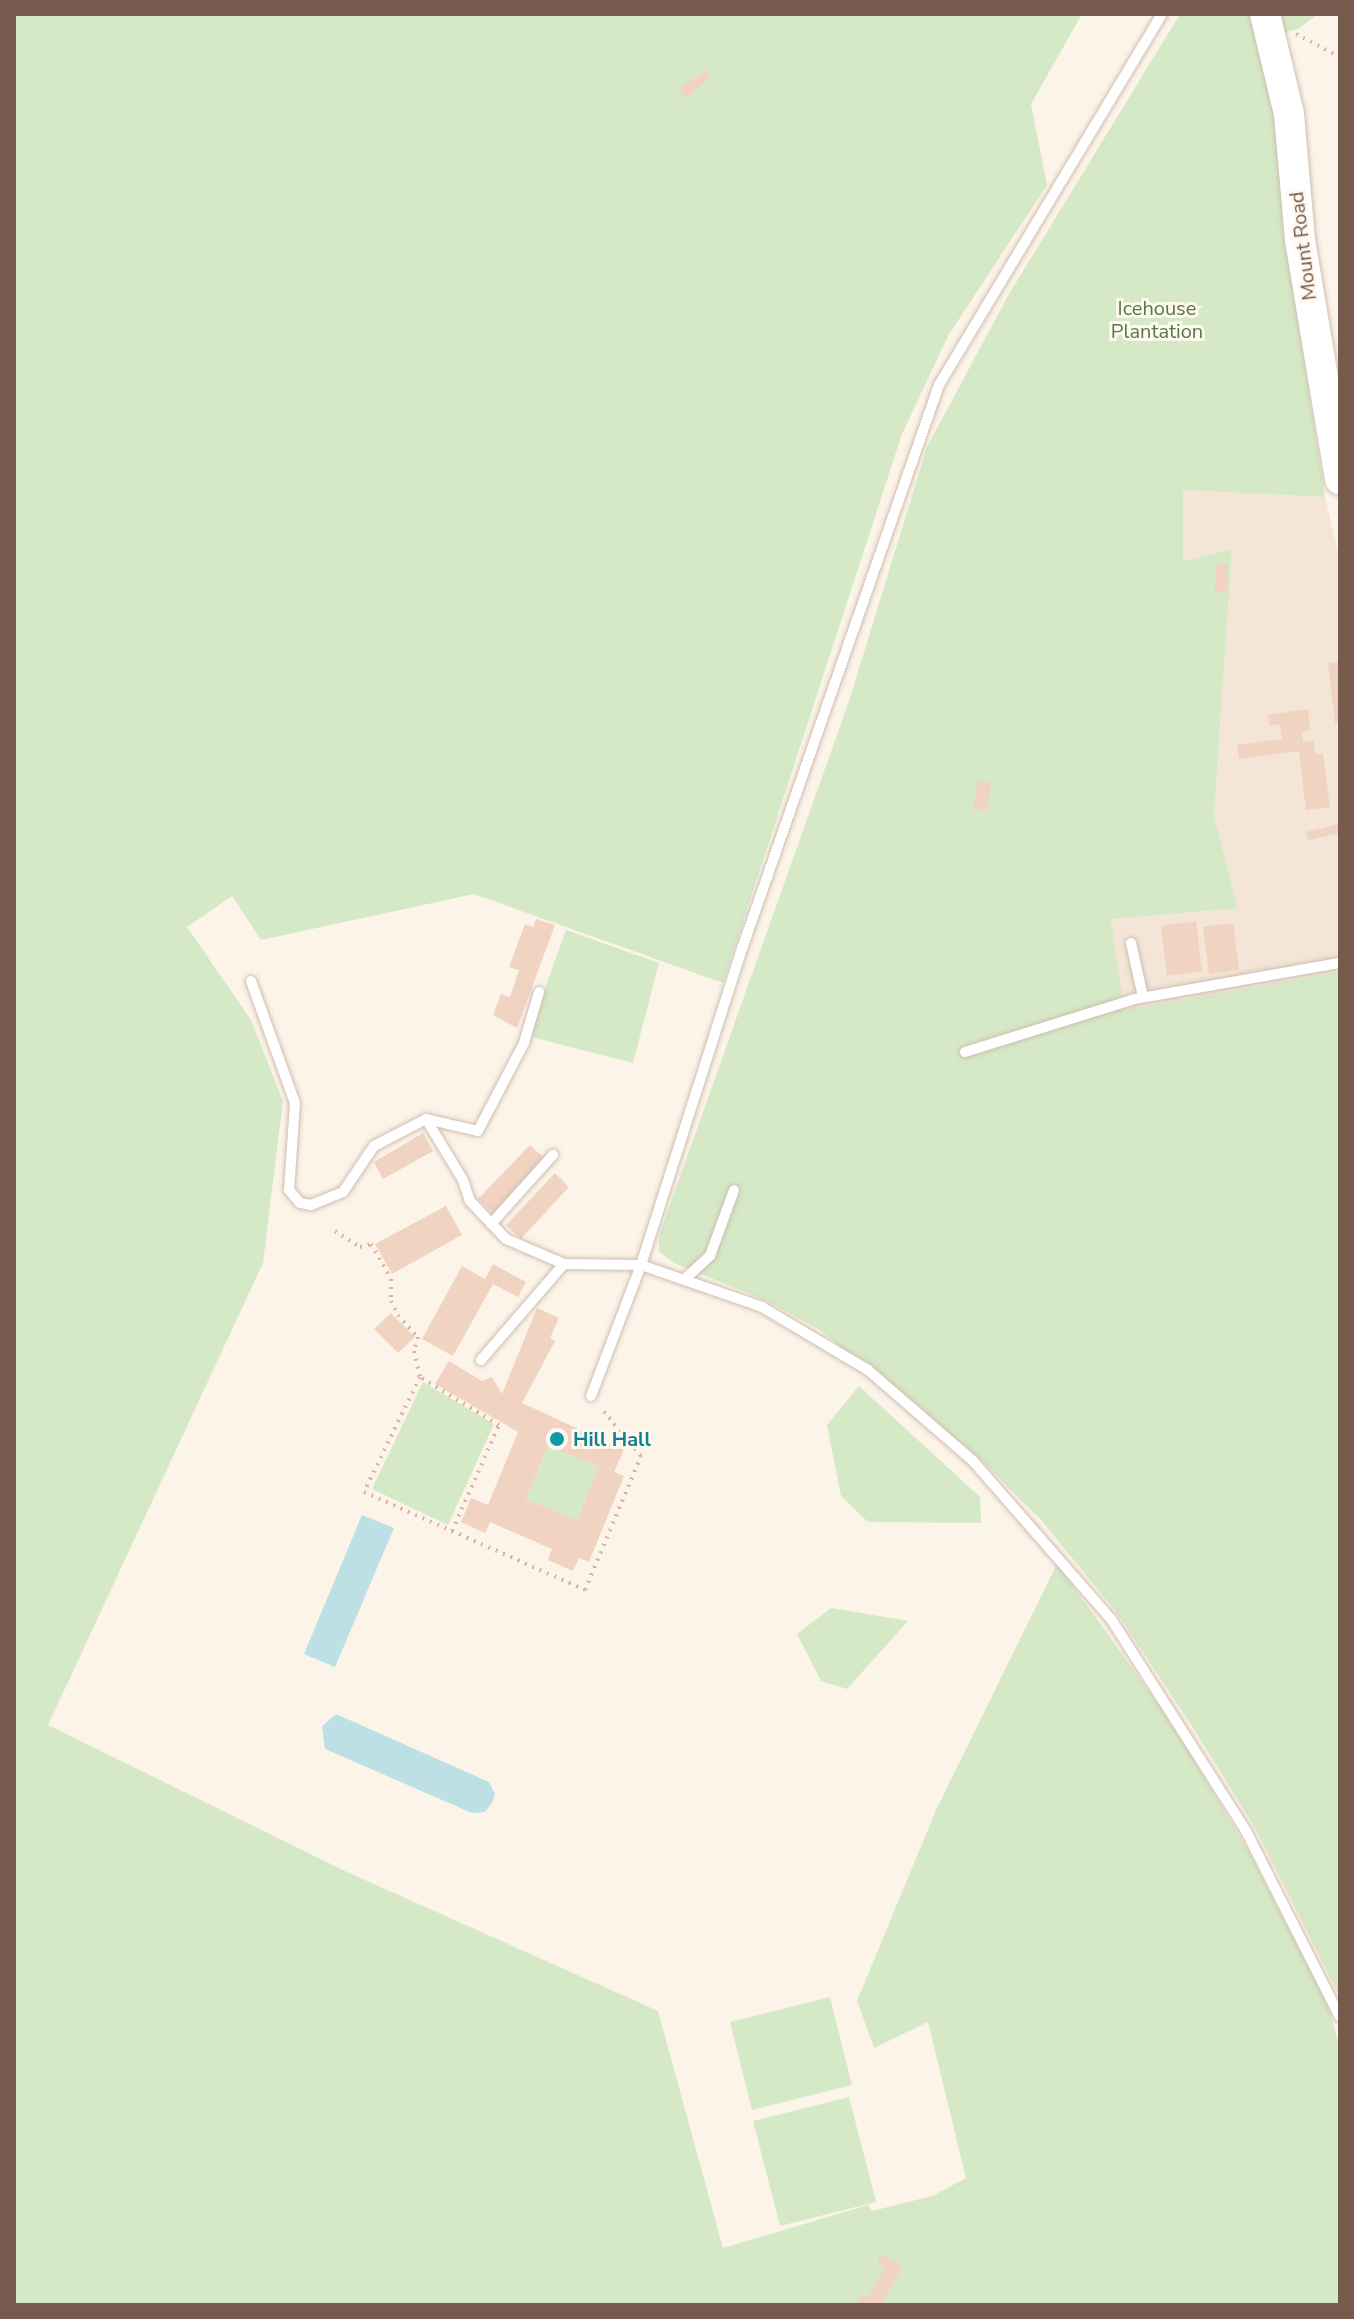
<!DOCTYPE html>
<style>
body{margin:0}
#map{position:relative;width:1354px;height:2319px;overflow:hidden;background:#fcf4e8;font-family:"Nunito Sans",sans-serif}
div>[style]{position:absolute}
.residential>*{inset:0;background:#f3e6d7}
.green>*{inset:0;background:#d5e9c6}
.water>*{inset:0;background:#bde0e5}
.building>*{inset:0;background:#f0d3c0}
.path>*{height:4px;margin-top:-2px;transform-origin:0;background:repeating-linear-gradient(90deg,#d5b6a3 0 2px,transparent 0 8px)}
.roads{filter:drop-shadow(0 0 2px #cfbeb1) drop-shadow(0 0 2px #cfbeb1)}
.lane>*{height:10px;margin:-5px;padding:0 5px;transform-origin:5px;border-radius:5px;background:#fff}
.secondary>*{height:30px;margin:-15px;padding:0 15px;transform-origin:15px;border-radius:15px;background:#fff}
.dots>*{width:22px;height:22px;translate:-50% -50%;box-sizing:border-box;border:4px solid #fef8ee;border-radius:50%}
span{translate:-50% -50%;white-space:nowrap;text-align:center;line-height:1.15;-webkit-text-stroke:6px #fef8ee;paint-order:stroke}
.street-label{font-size:20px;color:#755a4d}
.park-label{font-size:20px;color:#557a45}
.culture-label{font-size:20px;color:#0d838f;font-weight:700}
.left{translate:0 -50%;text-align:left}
.frame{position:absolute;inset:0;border:16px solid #755a4d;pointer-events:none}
</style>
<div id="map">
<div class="residential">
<i style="clip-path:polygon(1183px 490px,1325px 497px,1340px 559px,1340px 972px,1123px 1010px,1111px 918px,1238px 907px,1214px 816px,1232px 549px,1183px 561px)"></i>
</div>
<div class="green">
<i style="clip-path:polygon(14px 14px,1082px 14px,1031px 104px,1047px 185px,948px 336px,902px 434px,723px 983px,474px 894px,261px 940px,232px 896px,187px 927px,251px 1020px,283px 1101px,263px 1263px,48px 1725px,347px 1872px,658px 2011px,723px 2248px,868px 2205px,872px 2211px,932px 2196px,966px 2178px,928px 2022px,874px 2048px,857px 2001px,936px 1810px,1057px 1564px,1171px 1722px,1249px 1852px,1327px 2002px,1340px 2049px,1340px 2305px,14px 2305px)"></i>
<i style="clip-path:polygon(1180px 14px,1249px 14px,1260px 35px,1277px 114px,1286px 242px,1325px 497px,1183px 490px,1183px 561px,1232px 549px,1214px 816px,1238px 908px,1111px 919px,1124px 1010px,1340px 972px,1340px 1997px,1254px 1826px,1192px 1726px,1117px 1613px,1042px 1521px,976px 1455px,820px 1330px,765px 1300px,674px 1263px,659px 1251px,659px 1236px,849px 701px,927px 447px,1009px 294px)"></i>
<i style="clip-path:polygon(1274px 14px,1318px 14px,1298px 29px,1281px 33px)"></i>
<i style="clip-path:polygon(566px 930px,659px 963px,633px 1063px,528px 1036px)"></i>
<i style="clip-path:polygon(423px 1382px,494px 1424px,448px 1525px,372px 1489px)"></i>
<i style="clip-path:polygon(859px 1386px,980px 1497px,981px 1523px,868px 1522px,841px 1496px,827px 1425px)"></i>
<i style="clip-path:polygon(548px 1446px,599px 1467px,577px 1520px,526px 1499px)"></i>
<i style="clip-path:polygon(831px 1608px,908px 1621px,847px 1689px,821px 1681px,797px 1634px)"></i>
<i style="clip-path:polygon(830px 1997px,852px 2085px,752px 2110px,730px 2022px)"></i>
<i style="clip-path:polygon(849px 2097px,876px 2202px,780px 2226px,753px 2121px)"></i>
</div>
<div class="water">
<i style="clip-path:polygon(362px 1515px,394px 1528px,335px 1667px,304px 1654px)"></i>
<i style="clip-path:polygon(336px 1714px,489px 1782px,495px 1794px,492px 1803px,485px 1812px,472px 1813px,325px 1749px,322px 1726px)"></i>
</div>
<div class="building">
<i style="clip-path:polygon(706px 70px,711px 76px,687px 99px,679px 89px)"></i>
<i style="clip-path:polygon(1216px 563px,1228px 564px,1227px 593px,1215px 592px)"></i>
<i style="clip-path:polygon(1340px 662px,1340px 722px,1335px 723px,1328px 663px)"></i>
<i style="clip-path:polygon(1308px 709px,1310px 730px,1302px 731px,1303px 742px,1314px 741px,1315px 754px,1323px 753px,1330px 807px,1306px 810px,1299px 751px,1239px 759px,1237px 745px,1282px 739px,1280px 724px,1269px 726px,1268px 715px)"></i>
<i style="clip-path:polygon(978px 781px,991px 782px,987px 811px,973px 809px)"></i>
<i style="clip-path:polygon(1339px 824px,1340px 833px,1308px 840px,1306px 832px)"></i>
<i style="clip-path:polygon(536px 919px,555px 925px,517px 1028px,493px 1015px,501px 994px,510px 997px,519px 970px,509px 967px,525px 924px,533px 927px)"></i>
<i style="clip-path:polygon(1196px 921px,1202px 971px,1167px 976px,1161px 926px)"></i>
<i style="clip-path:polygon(1233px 923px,1239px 970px,1209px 974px,1203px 927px)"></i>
<i style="clip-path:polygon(423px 1133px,433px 1151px,383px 1179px,374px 1162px)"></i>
<i style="clip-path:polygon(530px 1145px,545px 1159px,493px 1213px,478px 1199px)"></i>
<i style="clip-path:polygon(555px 1173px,569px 1187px,521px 1239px,506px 1225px)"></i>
<i style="clip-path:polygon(446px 1206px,462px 1235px,392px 1274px,375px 1244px)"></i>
<i style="clip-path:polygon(493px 1264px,526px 1282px,518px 1297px,493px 1284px,453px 1356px,422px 1339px,462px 1266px,485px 1279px)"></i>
<i style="clip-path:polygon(evenodd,537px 1308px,559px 1318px,550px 1338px,555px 1341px,522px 1403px,624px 1450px,614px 1472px,624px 1476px,589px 1562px,579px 1558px,573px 1571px,548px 1560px,552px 1549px,490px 1522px,485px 1533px,461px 1522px,471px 1498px,488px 1505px,518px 1432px,435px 1384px,449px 1361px,482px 1381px,492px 1377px,502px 1394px,537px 1308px,548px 1446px,599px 1467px,577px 1520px,526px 1499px,548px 1446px)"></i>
<i style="clip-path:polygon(391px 1313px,415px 1337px,398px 1353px,374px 1329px)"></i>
<i style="clip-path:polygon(881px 2254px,903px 2266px,881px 2305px,855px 2305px,861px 2295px,867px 2298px,885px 2267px,877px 2263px)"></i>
</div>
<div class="path">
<i style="left:1296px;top:34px;width:50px;rotate:27.6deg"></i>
<i style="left:335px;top:1231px;width:30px;rotate:33deg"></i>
<i style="left:360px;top:1247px;width:11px;rotate:-15deg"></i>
<i style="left:371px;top:1244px;width:40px;rotate:60.3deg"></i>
<i style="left:391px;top:1279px;width:22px;rotate:90deg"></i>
<i style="left:391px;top:1301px;width:16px;rotate:63deg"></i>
<i style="left:398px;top:1315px;width:30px;rotate:48deg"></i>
<i style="left:418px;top:1337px;width:15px;rotate:106deg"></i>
<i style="left:414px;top:1351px;width:27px;rotate:77deg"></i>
<i style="left:452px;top:1531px;width:116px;rotate:-66.1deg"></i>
<i style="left:499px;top:1425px;width:92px;rotate:-148.7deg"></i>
<i style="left:420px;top:1377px;width:128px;rotate:116deg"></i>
<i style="left:364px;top:1492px;width:242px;rotate:23.9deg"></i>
<i style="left:585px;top:1590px;width:145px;rotate:-67.3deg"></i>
<i style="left:641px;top:1456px;width:64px;rotate:-129.9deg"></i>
</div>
<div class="roads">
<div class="lane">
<i style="left:1131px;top:943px;width:55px;rotate:77.5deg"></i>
<i style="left:251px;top:981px;width:130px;rotate:70.2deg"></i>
<i style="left:295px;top:1103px;width:87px;rotate:93.9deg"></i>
<i style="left:289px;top:1190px;width:17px;rotate:50deg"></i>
<i style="left:300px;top:1203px;width:11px;rotate:10deg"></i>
<i style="left:311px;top:1205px;width:35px;rotate:-22deg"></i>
<i style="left:343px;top:1192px;width:55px;rotate:-56deg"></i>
<i style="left:374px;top:1146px;width:59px;rotate:-27.4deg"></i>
<i style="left:426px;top:1119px;width:53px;rotate:13deg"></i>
<i style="left:478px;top:1131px;width:99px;rotate:-62.4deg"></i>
<i style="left:524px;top:1043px;width:53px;rotate:-73.6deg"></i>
<i style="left:965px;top:1052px;width:178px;rotate:-17.3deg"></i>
<i style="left:1135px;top:999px;width:208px;rotate:-10deg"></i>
<i style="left:426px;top:1119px;width:71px;rotate:58.8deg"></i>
<i style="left:463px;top:1180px;width:22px;rotate:72deg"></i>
<i style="left:470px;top:1201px;width:52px;rotate:46.5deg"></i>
<i style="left:506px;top:1239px;width:63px;rotate:23.3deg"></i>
<i style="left:564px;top:1264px;width:77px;rotate:0.7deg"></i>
<i style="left:641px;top:1265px;width:335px;rotate:-72.3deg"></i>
<i style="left:743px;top:946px;width:594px;rotate:-70.74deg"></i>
<i style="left:939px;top:385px;width:433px;rotate:-59deg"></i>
<i style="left:491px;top:1224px;width:93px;rotate:-48.1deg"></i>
<i style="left:686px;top:1278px;width:33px;rotate:-43deg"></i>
<i style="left:710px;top:1256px;width:70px;rotate:-70deg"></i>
<i style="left:481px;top:1360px;width:127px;rotate:-49.2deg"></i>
<i style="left:591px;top:1396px;width:140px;rotate:-69.1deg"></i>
<i style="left:641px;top:1265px;width:128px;rotate:19.1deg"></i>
<i style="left:762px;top:1307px;width:123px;rotate:30.7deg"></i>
<i style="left:868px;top:1370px;width:139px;rotate:40.9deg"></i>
<i style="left:973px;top:1461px;width:210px;rotate:48.9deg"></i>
<i style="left:1111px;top:1619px;width:251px;rotate:57.5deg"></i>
<i style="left:1246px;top:1831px;width:208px;rotate:63.2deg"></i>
</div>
<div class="secondary">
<i style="left:1265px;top:14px;width:103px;rotate:76.5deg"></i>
<i style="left:1289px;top:114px;width:126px;rotate:85deg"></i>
<i style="left:1300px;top:240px;width:243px;rotate:80.5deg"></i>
</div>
</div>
<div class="dots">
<i style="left:557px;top:1439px;background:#0f9aa8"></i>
</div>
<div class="street-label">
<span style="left:1303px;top:246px;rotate:-97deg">Mount Road</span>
</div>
<div class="park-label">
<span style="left:1157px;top:320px">Icehouse<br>Plantation</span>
</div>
<div class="culture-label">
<span class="left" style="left:573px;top:1439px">Hill Hall</span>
</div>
<div class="frame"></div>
</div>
